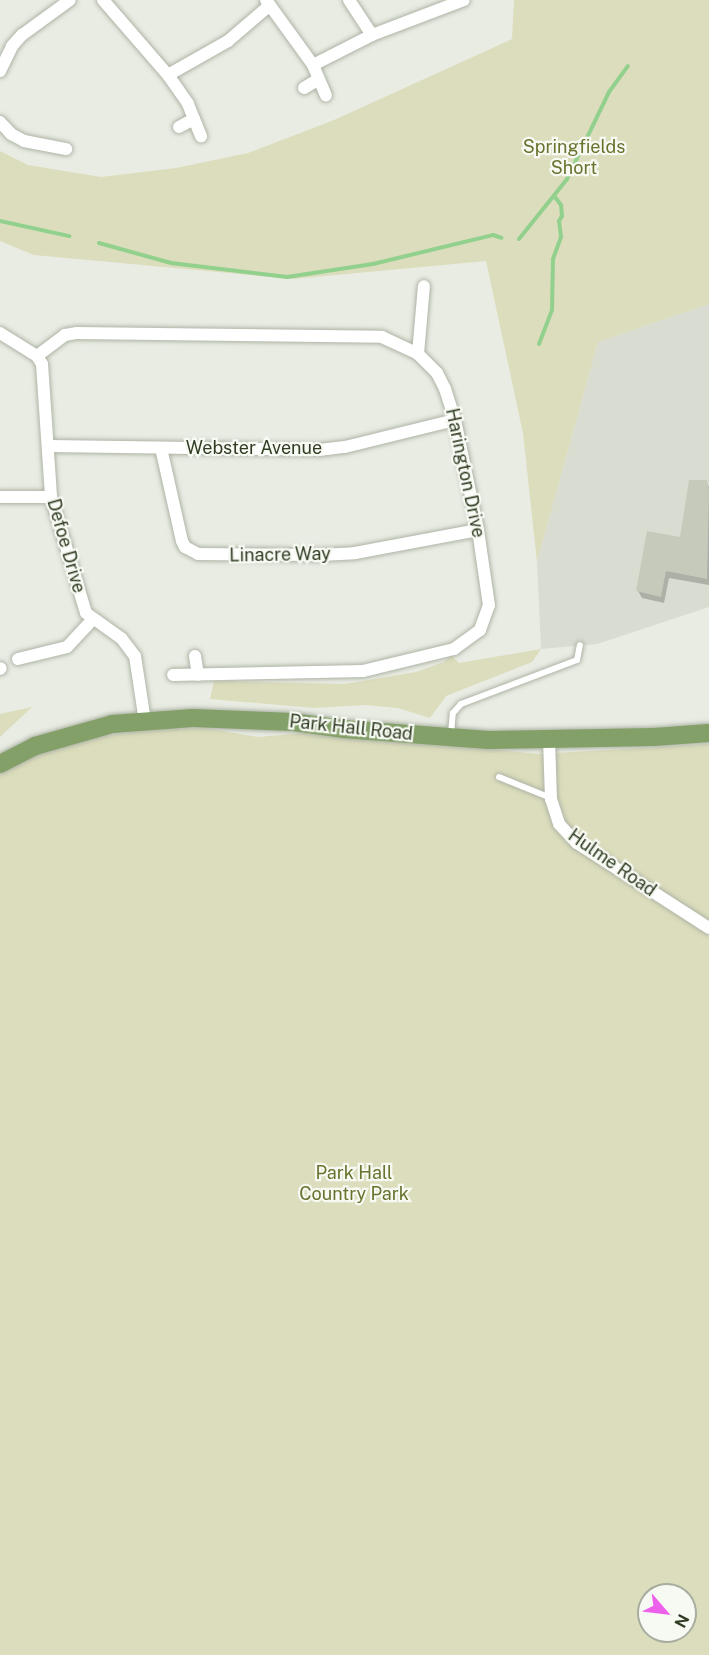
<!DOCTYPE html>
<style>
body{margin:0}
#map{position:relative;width:709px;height:1655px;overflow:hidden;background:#e9ece3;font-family:"Public Sans",sans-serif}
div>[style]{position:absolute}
.built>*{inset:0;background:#d9dcd1}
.green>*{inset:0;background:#dcddbc}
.shadow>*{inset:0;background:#0003}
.stream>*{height:4px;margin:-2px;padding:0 2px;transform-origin:2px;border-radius:2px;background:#92d08d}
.building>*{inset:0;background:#c5cabb}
.roads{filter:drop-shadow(0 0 2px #aeb4a6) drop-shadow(0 0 2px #aeb4a6)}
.service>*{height:6px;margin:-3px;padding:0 3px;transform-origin:3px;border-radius:3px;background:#fff}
.minor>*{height:12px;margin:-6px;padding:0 6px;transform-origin:6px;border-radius:6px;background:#fff}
.primary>*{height:18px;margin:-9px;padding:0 9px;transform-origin:9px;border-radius:9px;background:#84a069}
span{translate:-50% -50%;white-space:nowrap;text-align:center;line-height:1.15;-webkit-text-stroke:4.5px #f7f9f3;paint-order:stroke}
.park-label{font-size:18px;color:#69732e}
.street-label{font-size:18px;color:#303d23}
.north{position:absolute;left:637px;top:1583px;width:60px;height:60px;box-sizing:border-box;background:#f7f9f3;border:2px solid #a7aea0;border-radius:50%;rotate:118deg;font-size:16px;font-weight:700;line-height:24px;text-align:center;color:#303d23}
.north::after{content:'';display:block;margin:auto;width:21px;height:27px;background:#ed60ec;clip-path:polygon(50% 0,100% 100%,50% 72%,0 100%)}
</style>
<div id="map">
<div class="built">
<i style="clip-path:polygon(709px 304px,709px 607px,597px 644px,541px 649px,537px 562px,598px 342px)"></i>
</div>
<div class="green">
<i style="clip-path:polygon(514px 0,709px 0,709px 304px,598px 342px,537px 562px,523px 433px,486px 261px,293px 279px,34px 255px,0 241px,0 151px,28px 165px,101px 177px,176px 168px,248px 153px,334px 120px,512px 39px)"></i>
<i style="clip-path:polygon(541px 649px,532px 662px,446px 696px,430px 718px,398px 708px,366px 705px,314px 708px,210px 699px,214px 681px,345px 684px,416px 672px,444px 662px,451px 655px,459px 663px)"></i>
<i style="clip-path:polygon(32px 707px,0 737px,0 714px)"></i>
<i style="clip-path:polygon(evenodd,204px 728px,258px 737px,318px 732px,539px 754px,709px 744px,709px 1655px,0 1655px,0 773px,51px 749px,90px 738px,153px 729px,204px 728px,649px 1595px,685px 1595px,685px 1631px,649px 1631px,649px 1595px)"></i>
</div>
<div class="shadow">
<i style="clip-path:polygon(706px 481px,709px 487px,709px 585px,669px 578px,664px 603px,642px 598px,638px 591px,681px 539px)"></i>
</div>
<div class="stream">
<i style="left:0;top:221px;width:71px;rotate:12.3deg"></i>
<i style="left:519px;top:239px;width:77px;rotate:-51.3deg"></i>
<i style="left:567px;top:179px;width:97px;rotate:-64.2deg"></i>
<i style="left:609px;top:92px;width:32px;rotate:-54deg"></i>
<i style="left:99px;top:243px;width:75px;rotate:15.5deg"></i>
<i style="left:171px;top:263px;width:117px;rotate:6.9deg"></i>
<i style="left:287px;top:277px;width:87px;rotate:-8.6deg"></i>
<i style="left:373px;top:264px;width:123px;rotate:-13.6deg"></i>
<i style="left:493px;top:235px;width:9px;rotate:18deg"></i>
<i style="left:539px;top:344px;width:36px;rotate:-69deg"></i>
<i style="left:552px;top:310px;width:51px;rotate:-88.9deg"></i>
<i style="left:553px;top:259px;width:23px;rotate:-70deg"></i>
<i style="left:561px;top:237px;width:16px;rotate:-97deg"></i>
<i style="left:559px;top:221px;width:6px;rotate:-59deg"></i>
<i style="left:562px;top:216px;width:11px;rotate:-95deg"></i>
<i style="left:561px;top:205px;width:10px;rotate:-127deg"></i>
</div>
<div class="building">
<i style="clip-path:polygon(689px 480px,707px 480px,709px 491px,707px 579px,666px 571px,661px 597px,636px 591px,647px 531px,680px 537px)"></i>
</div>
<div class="roads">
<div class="service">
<i style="left:451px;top:734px;width:21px;rotate:-85deg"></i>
<i style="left:453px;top:713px;width:12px;rotate:-48deg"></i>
<i style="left:461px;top:704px;width:124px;rotate:-20.8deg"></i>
<i style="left:577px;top:660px;width:15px;rotate:-79deg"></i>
<i style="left:499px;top:777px;width:56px;rotate:22deg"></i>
</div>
<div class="minor">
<i style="left:103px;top:0;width:99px;rotate:49.1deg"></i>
<i style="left:168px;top:75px;width:35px;rotate:55deg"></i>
<i style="left:188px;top:104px;width:35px;rotate:68deg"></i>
<i style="left:266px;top:0;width:80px;rotate:54.1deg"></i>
<i style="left:313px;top:65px;width:66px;rotate:-27deg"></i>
<i style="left:372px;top:35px;width:98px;rotate:-20.8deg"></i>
<i style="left:349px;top:0;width:42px;rotate:56.7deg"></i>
<i style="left:313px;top:65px;width:33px;rotate:67deg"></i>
<i style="left:0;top:71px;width:28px;rotate:-64deg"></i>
<i style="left:12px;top:46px;width:15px;rotate:-48deg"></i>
<i style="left:22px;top:35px;width:59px;rotate:-36.1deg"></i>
<i style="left:168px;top:75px;width:69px;rotate:-29.5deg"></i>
<i style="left:228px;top:41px;width:55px;rotate:-40.6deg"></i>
<i style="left:304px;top:88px;width:17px;rotate:-31deg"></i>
<i style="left:0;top:122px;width:16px;rotate:47deg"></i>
<i style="left:11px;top:134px;width:15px;rotate:28deg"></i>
<i style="left:24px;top:141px;width:43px;rotate:10.8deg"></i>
<i style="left:179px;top:127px;width:17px;rotate:-28deg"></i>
<i style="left:0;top:333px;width:44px;rotate:31.9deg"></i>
<i style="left:37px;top:356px;width:9px;rotate:58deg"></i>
<i style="left:42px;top:364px;width:133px;rotate:86.1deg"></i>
<i style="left:51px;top:497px;width:121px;rotate:73.2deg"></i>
<i style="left:86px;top:613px;width:44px;rotate:35.8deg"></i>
<i style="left:122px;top:639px;width:21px;rotate:53deg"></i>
<i style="left:135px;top:656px;width:66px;rotate:81.3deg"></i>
<i style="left:418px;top:354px;width:68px;rotate:-85deg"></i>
<i style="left:37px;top:356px;width:35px;rotate:-37deg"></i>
<i style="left:65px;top:335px;width:11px;rotate:-10deg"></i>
<i style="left:76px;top:333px;width:306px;rotate:0.7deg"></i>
<i style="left:382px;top:337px;width:40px;rotate:25deg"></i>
<i style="left:418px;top:354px;width:27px;rotate:45deg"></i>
<i style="left:437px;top:373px;width:18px;rotate:63deg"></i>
<i style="left:445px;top:389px;width:33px;rotate:72deg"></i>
<i style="left:455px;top:420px;width:112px;rotate:78.2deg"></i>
<i style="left:478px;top:530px;width:76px;rotate:81.7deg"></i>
<i style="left:489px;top:605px;width:27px;rotate:110deg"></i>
<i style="left:480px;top:630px;width:32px;rotate:144deg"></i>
<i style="left:454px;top:649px;width:94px;rotate:166.4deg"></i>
<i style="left:363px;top:671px;width:190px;rotate:178.8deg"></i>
<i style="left:49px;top:446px;width:270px;rotate:0.8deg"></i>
<i style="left:319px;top:450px;width:26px;rotate:-7deg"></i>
<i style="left:345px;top:447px;width:113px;rotate:-13.8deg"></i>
<i style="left:161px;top:448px;width:95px;rotate:77.3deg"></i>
<i style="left:182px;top:541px;width:7px;rotate:63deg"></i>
<i style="left:185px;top:547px;width:15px;rotate:28deg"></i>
<i style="left:198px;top:554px;width:122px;rotate:0.5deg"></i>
<i style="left:320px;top:555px;width:35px;rotate:-3deg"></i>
<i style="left:355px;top:553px;width:125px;rotate:-10.6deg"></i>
<i style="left:0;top:497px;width:51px"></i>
<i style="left:195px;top:656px;width:19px;rotate:81deg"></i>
<i style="left:18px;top:659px;width:50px;rotate:-13.8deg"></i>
<i style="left:67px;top:647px;width:37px;rotate:-47deg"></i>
<i style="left:0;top:669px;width:1px;rotate:-45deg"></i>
<i style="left:549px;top:739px;width:60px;rotate:88.1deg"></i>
<i style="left:551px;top:799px;width:26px;rotate:72deg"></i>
<i style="left:559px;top:824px;width:26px;rotate:47deg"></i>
<i style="left:577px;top:843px;width:157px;rotate:32.8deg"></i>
</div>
<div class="primary">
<i style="left:0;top:764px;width:39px;rotate:-27deg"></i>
<i style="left:35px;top:746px;width:80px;rotate:-15.9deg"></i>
<i style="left:112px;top:724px;width:81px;rotate:-4.2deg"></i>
<i style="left:193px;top:718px;width:100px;rotate:2.3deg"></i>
<i style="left:293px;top:722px;width:50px;rotate:8deg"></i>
<i style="left:343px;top:729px;width:146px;rotate:4.3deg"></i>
<i style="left:489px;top:740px;width:165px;rotate:-1deg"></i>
<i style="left:654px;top:737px;width:55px;rotate:-4.2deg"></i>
</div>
</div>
<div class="park-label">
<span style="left:574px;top:158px">Springfields<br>Short</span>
<span style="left:354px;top:1184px">Park Hall<br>Country Park</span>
</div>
<div class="street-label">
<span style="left:254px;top:448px">Webster Avenue</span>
<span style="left:465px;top:473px;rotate:78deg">Harington Drive</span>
<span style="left:66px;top:546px;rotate:74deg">Defoe Drive</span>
<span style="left:280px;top:555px;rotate:-1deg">Linacre Way</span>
<span style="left:351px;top:728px;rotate:6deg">Park Hall Road</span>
<span style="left:612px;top:863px;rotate:35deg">Hulme Road</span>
</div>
<div class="north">N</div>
</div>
